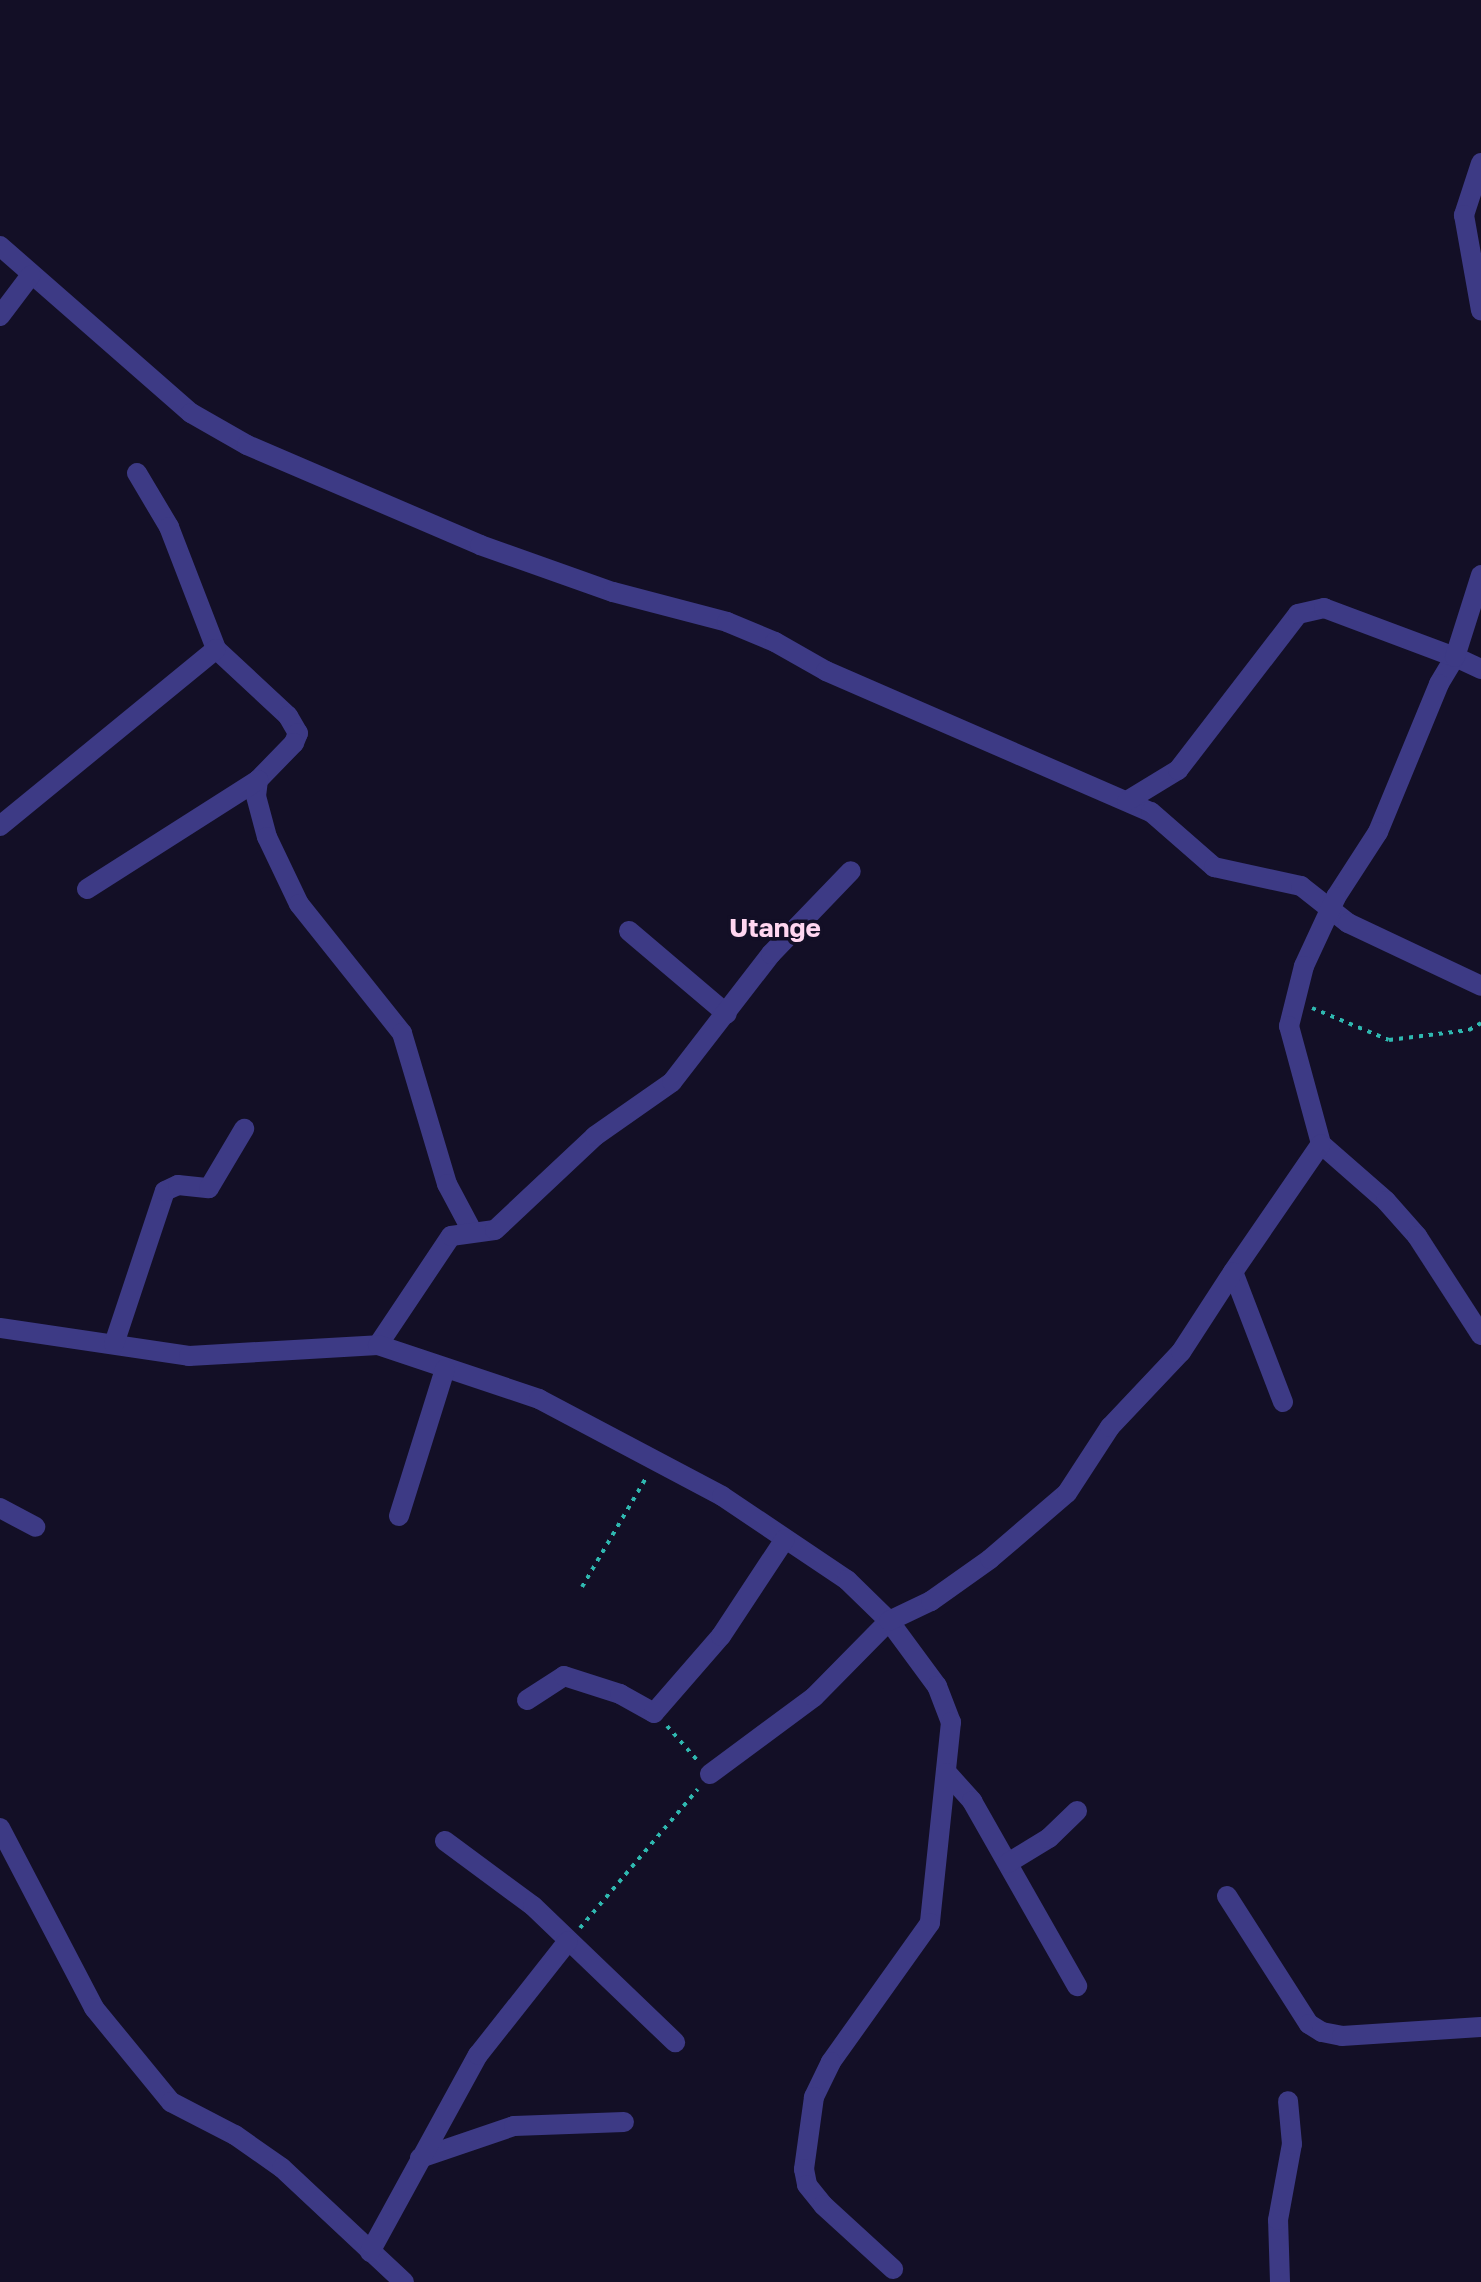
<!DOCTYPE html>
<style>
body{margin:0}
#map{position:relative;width:1481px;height:2282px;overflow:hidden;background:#130f26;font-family:"Golos Text",sans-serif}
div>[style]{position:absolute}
.path>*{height:4px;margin-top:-2px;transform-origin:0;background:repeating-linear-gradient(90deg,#2fb8b0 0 4px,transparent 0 10px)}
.minor>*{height:20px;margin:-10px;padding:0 10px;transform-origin:10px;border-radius:10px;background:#3d3a85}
span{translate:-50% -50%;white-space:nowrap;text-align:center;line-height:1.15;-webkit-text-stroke:7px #130f26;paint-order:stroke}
.quarter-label{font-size:26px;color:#ffd6f0;font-weight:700}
</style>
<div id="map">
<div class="path">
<i style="left:1312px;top:1008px;width:83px;rotate:22.6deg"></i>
<i style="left:1389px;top:1040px;width:81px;rotate:-7.1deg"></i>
<i style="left:1469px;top:1030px;width:14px;rotate:-30deg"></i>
<i style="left:582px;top:1587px;width:129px;rotate:-59.6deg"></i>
<i style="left:667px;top:1726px;width:47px;rotate:48.5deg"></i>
<i style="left:580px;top:1928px;width:182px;rotate:-49.7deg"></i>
</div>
<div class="minor">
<i style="left:1481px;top:163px;width:55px;rotate:108.1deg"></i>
<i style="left:1464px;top:215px;width:97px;rotate:79.9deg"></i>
<i style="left:0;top:246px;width:254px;rotate:41.2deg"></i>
<i style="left:191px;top:413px;width:64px;rotate:29.7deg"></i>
<i style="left:247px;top:445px;width:254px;rotate:23.2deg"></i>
<i style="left:480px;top:545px;width:141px;rotate:19.5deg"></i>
<i style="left:613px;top:592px;width:118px;rotate:14.7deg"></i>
<i style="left:727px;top:622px;width:52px;rotate:22.6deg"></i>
<i style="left:775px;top:642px;width:59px;rotate:29.6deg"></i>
<i style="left:826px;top:671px;width:354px;rotate:23.5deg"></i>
<i style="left:1151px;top:812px;width:84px;rotate:41.1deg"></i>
<i style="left:1214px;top:867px;width:89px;rotate:12.3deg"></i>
<i style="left:1301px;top:886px;width:60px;rotate:38.2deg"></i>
<i style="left:1348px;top:923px;width:147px;rotate:25.3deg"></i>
<i style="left:0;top:316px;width:51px;rotate:-52.9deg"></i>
<i style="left:137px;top:473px;width:63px;rotate:59.3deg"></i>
<i style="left:169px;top:527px;width:131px;rotate:68.9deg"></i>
<i style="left:216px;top:649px;width:98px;rotate:42.9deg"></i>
<i style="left:288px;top:716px;width:20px;rotate:60deg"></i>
<i style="left:298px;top:733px;width:11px;rotate:112deg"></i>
<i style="left:294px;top:743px;width:52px;rotate:134.2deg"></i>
<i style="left:258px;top:780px;width:16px;rotate:97deg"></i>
<i style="left:256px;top:796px;width:42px;rotate:75deg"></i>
<i style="left:267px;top:837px;width:74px;rotate:64.5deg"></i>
<i style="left:299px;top:904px;width:165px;rotate:51.4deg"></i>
<i style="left:402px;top:1033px;width:158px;rotate:73.4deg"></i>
<i style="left:447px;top:1184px;width:53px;rotate:62deg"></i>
<i style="left:1481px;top:669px;width:29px;rotate:-155deg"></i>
<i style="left:1455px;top:657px;width:31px;rotate:121deg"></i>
<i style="left:1439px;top:684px;width:160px;rotate:112.4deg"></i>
<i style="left:1378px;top:832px;width:77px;rotate:122.9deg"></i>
<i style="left:1336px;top:897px;width:76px;rotate:114.9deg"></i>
<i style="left:1304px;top:966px;width:62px;rotate:104deg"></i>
<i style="left:1289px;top:1026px;width:122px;rotate:74.8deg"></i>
<i style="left:1321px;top:1144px;width:86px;rotate:41.2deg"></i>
<i style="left:1386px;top:1201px;width:47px;rotate:48.5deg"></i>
<i style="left:1417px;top:1236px;width:118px;rotate:57.1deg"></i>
<i style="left:1127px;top:801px;width:60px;rotate:-31.3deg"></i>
<i style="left:1178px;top:770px;width:197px;rotate:-52.4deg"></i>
<i style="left:1298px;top:614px;width:27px;rotate:-13deg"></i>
<i style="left:1324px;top:608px;width:140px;rotate:20.5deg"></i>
<i style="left:1455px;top:657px;width:86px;rotate:-72.4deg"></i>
<i style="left:0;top:826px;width:279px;rotate:-39.3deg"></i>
<i style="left:87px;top:889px;width:203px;rotate:-32.5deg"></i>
<i style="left:629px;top:931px;width:128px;rotate:40.3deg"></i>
<i style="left:0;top:1328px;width:191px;rotate:8.4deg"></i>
<i style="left:189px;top:1356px;width:189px;rotate:-3.3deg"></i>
<i style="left:378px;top:1345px;width:131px;rotate:-56.2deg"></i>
<i style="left:451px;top:1236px;width:44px;rotate:-7.8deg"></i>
<i style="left:495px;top:1230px;width:137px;rotate:-43.2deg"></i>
<i style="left:595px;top:1136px;width:94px;rotate:-35deg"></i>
<i style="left:672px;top:1082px;width:162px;rotate:-52.3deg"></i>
<i style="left:771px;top:954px;width:115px;rotate:-46.1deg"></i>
<i style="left:114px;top:1344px;width:161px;rotate:-71.6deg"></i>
<i style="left:165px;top:1191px;width:14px;rotate:-25deg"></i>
<i style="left:178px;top:1185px;width:31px;rotate:6deg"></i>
<i style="left:209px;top:1188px;width:69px;rotate:-59.3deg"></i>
<i style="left:378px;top:1345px;width:170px;rotate:18.5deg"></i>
<i style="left:539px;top:1399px;width:207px;rotate:27.9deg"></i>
<i style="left:722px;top:1496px;width:151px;rotate:33.9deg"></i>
<i style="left:847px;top:1580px;width:59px;rotate:44.3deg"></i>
<i style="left:889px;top:1621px;width:81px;rotate:53.6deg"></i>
<i style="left:937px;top:1686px;width:39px;rotate:69deg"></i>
<i style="left:951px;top:1722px;width:202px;rotate:96deg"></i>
<i style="left:930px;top:1923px;width:171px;rotate:125.5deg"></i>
<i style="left:831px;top:2062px;width:39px;rotate:116deg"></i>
<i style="left:814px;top:2097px;width:73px;rotate:97.9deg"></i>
<i style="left:804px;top:2169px;width:16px;rotate:79deg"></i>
<i style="left:807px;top:2185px;width:26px;rotate:51deg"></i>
<i style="left:823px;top:2205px;width:95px;rotate:42.4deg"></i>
<i style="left:1283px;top:1402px;width:139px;rotate:-111deg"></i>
<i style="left:1233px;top:1272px;width:155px;rotate:-55.5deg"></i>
<i style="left:0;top:1508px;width:40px;rotate:28deg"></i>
<i style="left:399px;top:1516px;width:154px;rotate:-72.6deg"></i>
<i style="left:527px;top:1700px;width:44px;rotate:-33deg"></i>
<i style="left:564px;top:1676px;width:59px;rotate:17.8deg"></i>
<i style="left:620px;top:1694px;width:39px;rotate:29deg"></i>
<i style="left:654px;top:1713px;width:102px;rotate:-49deg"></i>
<i style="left:721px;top:1636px;width:116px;rotate:-56.6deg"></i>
<i style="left:947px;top:1773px;width:38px;rotate:48deg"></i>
<i style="left:972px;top:1801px;width:213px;rotate:60.4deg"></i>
<i style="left:710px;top:1774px;width:129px;rotate:-36.5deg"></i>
<i style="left:814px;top:1697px;width:107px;rotate:-45.4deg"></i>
<i style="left:889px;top:1621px;width:47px;rotate:-25.5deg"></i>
<i style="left:931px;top:1601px;width:72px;rotate:-35.4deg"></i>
<i style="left:990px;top:1559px;width:101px;rotate:-40.6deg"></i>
<i style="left:1067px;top:1493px;width:79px;rotate:-56.9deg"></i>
<i style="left:1110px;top:1427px;width:103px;rotate:-46.6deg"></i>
<i style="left:1181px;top:1352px;width:95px;rotate:-57deg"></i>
<i style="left:0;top:1828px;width:203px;rotate:62.4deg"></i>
<i style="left:94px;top:2008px;width:122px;rotate:50.7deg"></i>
<i style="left:171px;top:2102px;width:72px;rotate:27.3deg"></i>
<i style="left:235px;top:2135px;width:57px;rotate:35.1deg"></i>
<i style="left:282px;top:2168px;width:167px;rotate:43.1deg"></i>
<i style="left:445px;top:1841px;width:109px;rotate:36.5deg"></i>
<i style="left:533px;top:1906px;width:197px;rotate:43.8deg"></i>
<i style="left:1008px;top:1863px;width:48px;rotate:-31.4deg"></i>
<i style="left:1049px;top:1838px;width:39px;rotate:-44deg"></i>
<i style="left:1227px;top:1896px;width:152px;rotate:57.4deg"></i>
<i style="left:1309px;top:2024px;width:15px;rotate:32deg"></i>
<i style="left:1322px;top:2032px;width:20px;rotate:11deg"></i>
<i style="left:1342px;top:2036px;width:139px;rotate:-3.7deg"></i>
<i style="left:420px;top:2158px;width:99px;rotate:-18.8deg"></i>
<i style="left:514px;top:2126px;width:110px;rotate:-2.1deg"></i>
<i style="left:370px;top:2252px;width:225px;rotate:-61.3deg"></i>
<i style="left:478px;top:2055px;width:145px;rotate:-51.7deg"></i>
<i style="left:1280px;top:2282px;width:62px;rotate:-91.8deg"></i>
<i style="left:1278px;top:2220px;width:77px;rotate:-79.6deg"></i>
<i style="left:1292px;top:2144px;width:43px;rotate:-95.3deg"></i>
</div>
<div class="quarter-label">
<span style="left:775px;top:928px">Utange</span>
</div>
</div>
